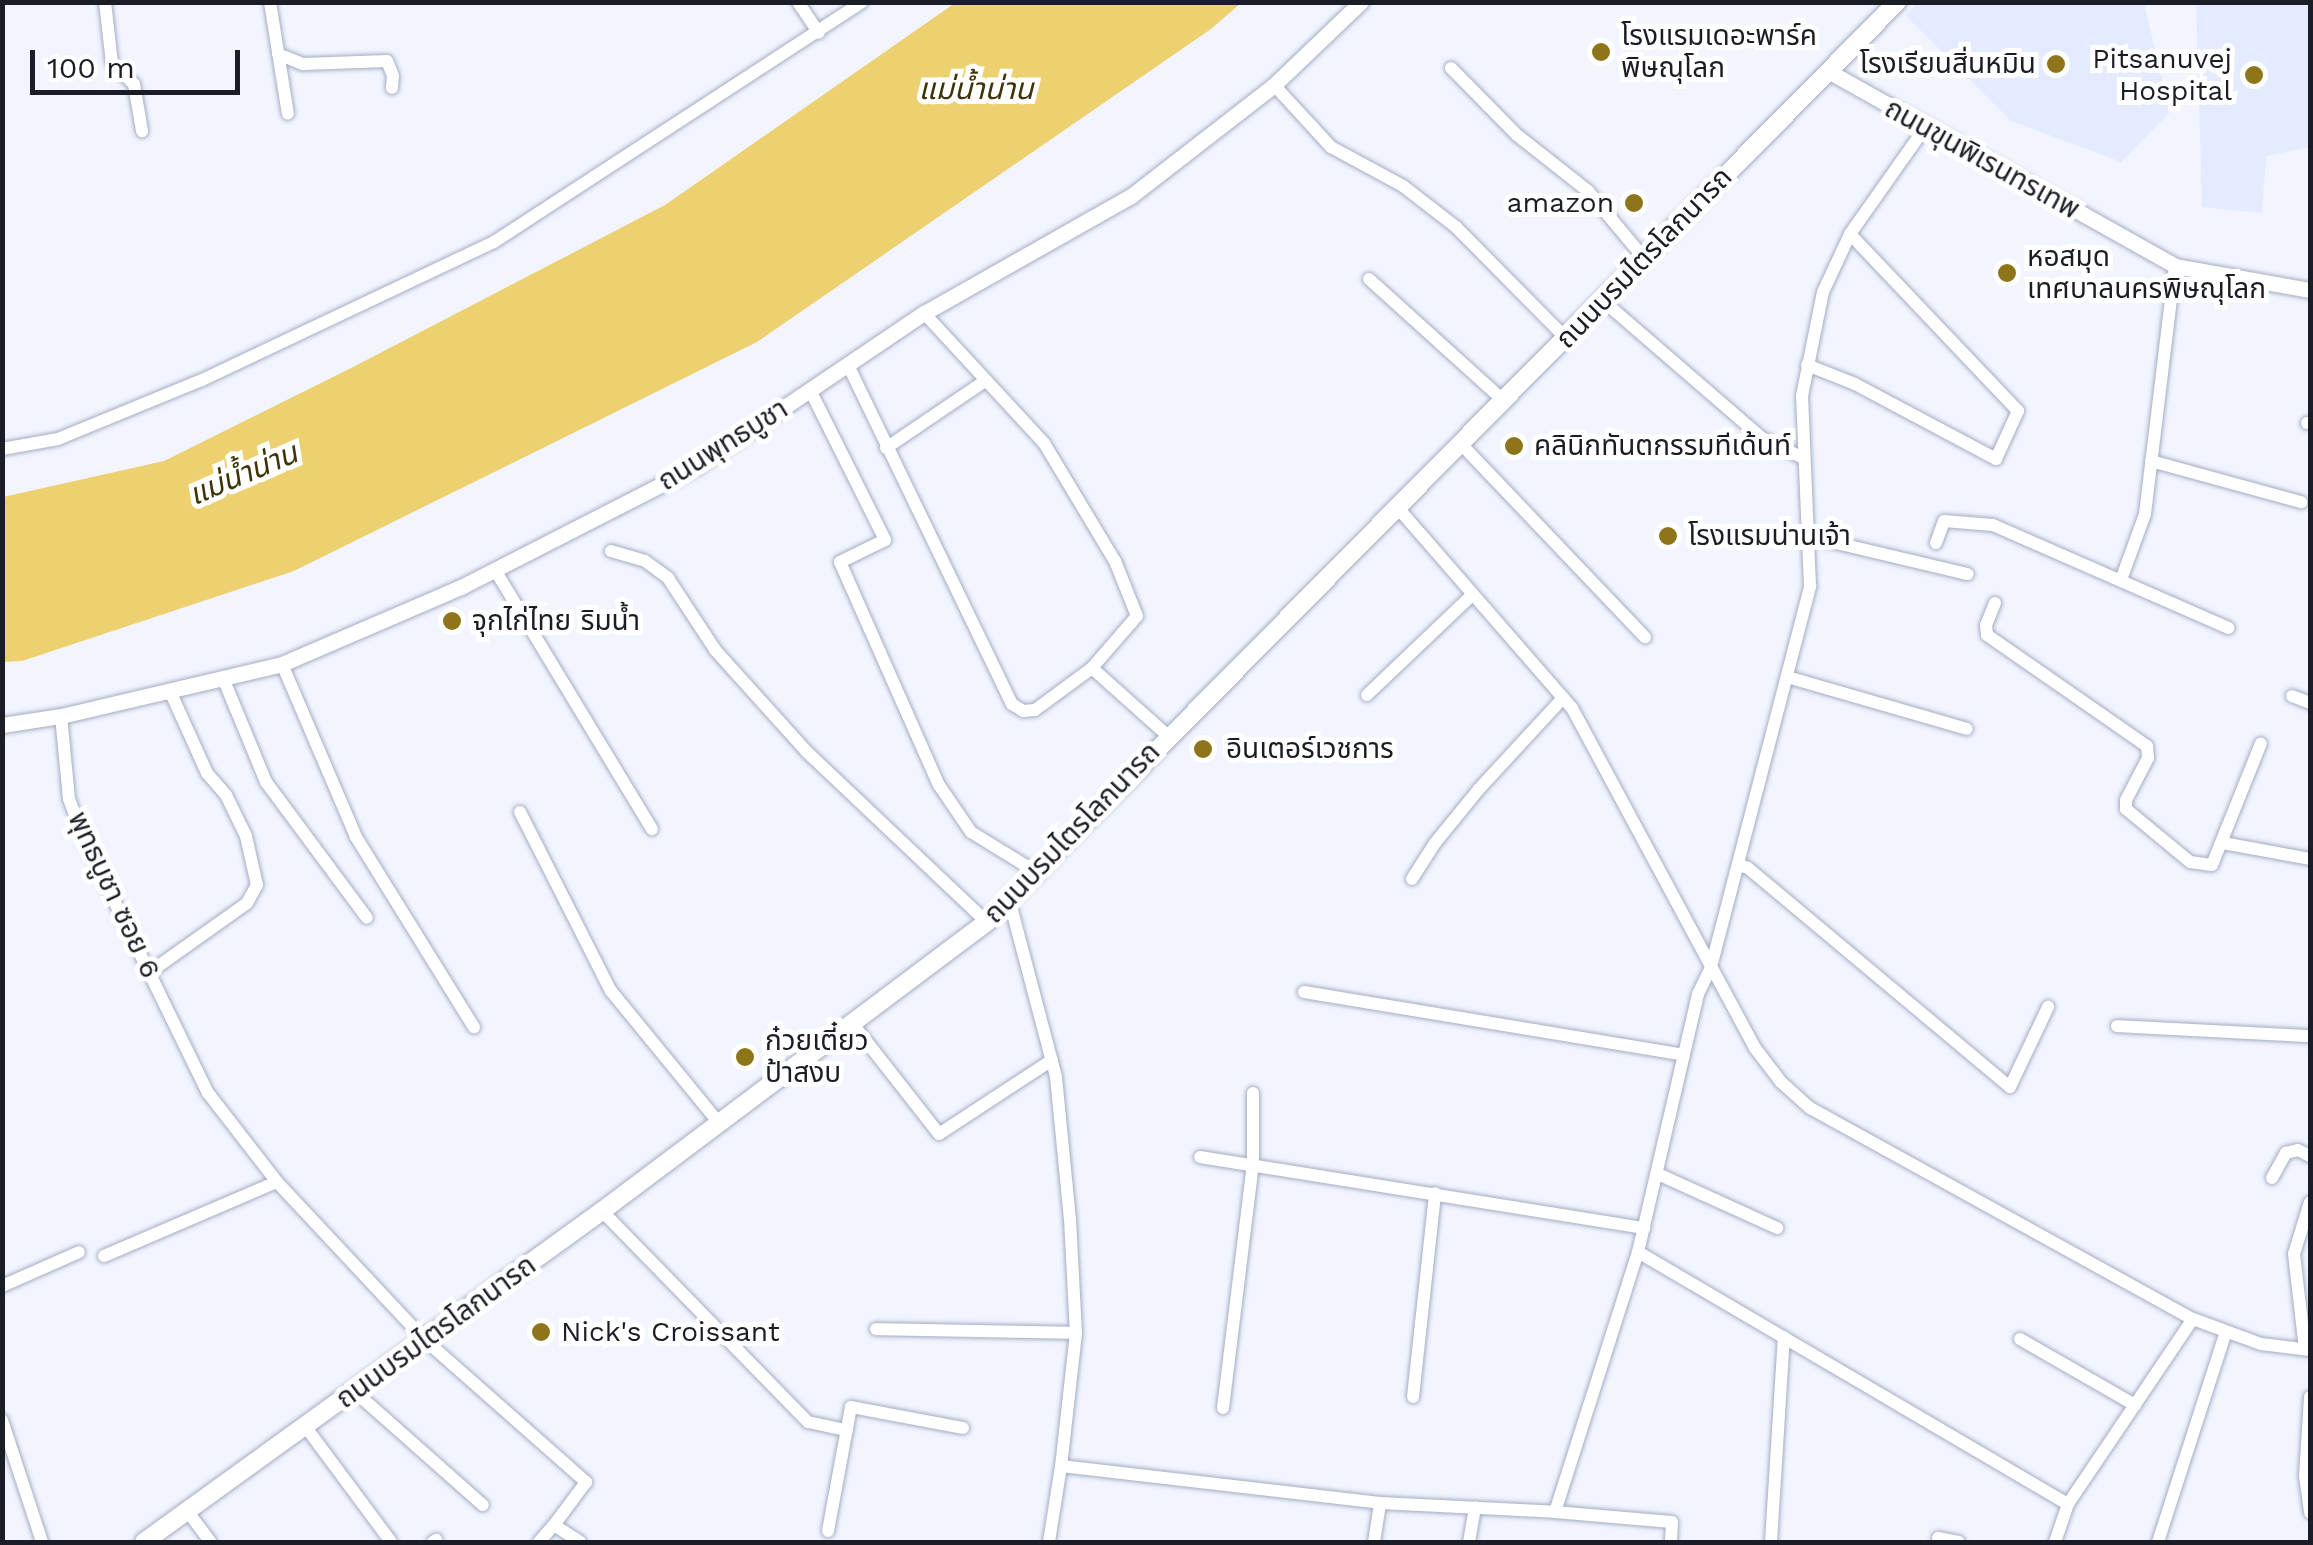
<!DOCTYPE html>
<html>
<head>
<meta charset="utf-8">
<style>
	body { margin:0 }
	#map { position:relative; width:2313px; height:1545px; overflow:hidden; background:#f2f5ff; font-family:"Work Sans","Noto Sans Thai",sans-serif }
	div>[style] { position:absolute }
	.built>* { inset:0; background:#e5ebfe }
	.water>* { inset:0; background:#edd070 }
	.roads { filter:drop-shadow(0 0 2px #a5acc2) drop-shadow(0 0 2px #a5acc2) }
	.minor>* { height:12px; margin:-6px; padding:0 6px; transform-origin:6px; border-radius:6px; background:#fff }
	.tertiary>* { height:15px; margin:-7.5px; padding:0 7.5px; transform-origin:7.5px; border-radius:7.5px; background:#fff }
	.secondary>* { height:18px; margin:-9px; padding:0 9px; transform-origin:9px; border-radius:9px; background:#fff }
	.dots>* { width:28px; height:28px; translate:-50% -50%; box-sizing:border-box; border:5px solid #fff; border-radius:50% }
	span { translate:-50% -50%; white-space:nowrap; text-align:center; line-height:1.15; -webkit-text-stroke:10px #fff; paint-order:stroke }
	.poi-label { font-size:28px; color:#1a1d25 }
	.left { translate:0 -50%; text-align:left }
	.right { translate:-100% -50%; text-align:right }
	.street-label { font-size:28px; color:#1a1d25 }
	.water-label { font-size:30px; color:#3f3409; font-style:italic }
	.frame { position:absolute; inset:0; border:5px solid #1a1d25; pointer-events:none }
	.scale { position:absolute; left:30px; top:50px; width:210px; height:45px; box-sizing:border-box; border:5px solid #1a1d25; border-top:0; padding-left:12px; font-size:30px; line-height:35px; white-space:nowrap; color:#1a1d25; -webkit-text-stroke:8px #fff; paint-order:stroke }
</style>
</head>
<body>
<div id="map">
	<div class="built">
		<i style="clip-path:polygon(1918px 3px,2144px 3px,2170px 112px,2121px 162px,2011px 121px,1905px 15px)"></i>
		<i style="clip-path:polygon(2196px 3px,2310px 3px,2310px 147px,2266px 156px,2262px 213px,2202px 207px)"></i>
	</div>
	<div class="water">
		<i style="clip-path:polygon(955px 3px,1241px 3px,1211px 29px,757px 342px,294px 571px,22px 661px,3px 662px,3px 497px,164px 461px,353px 367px,665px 205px)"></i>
	</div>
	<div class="roads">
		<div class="minor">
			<i style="left:105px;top:2px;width:61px;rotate:83.5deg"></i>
			<i style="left:112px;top:63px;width:30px;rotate:44deg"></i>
			<i style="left:134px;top:84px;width:48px;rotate:80.3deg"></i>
			<i style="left:270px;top:2px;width:113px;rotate:80.9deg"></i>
			<i style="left:798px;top:2px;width:37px;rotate:56deg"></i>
			<i style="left:278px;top:54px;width:27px;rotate:22deg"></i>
			<i style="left:303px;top:64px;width:84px;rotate:-2deg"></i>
			<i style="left:387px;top:61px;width:16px;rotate:68deg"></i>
			<i style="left:393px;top:76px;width:12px;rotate:95deg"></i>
			<i style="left:1451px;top:68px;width:94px;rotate:45.4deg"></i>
			<i style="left:1517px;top:135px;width:90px;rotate:38.3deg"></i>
			<i style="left:1588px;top:191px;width:86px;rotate:50.2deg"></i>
			<i style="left:1274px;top:85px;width:84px;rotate:47.4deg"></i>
			<i style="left:1331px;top:147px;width:82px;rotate:28.4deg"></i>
			<i style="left:1403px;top:186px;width:67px;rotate:37.7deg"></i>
			<i style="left:1456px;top:227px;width:155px;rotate:45.3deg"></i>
			<i style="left:1369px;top:279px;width:182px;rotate:42.1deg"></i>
			<i style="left:1601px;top:299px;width:213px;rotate:40.8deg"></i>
			<i style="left:1762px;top:438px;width:46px;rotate:26deg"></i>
			<i style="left:924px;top:313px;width:177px;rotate:47.3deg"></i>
			<i style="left:1044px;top:443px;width:138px;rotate:59deg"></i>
			<i style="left:1115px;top:561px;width:59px;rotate:68.2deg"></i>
			<i style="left:1137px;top:616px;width:69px;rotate:130.9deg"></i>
			<i style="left:848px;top:365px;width:377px;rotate:64.2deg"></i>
			<i style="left:1012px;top:704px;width:13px;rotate:32deg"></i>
			<i style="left:1023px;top:711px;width:12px;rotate:-5deg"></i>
			<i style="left:1035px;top:710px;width:71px;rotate:-36.4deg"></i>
			<i style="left:1092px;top:668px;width:102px;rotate:41.8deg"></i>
			<i style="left:1807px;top:365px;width:52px;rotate:21.6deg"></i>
			<i style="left:1855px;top:384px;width:160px;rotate:28deg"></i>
			<i style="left:1996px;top:459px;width:53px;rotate:-65.4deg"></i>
			<i style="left:2018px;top:411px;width:244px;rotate:-133.5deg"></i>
			<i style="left:810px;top:390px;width:168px;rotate:63.4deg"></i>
			<i style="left:885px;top:540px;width:50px;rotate:153.9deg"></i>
			<i style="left:840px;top:562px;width:244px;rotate:66.1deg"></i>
			<i style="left:939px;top:785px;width:57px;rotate:55.8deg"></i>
			<i style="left:971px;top:832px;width:76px;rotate:31.6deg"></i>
			<i style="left:2307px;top:423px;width:3px"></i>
			<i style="left:1461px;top:444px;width:267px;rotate:46.4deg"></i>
			<i style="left:886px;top:448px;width:120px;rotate:-34.1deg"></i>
			<i style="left:2px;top:449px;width:57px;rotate:-10.1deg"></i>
			<i style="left:58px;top:439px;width:156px;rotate:-22.3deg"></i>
			<i style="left:202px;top:380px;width:323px;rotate:-25.3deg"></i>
			<i style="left:494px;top:242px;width:439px;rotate:-33.1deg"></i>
			<i style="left:2151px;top:461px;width:156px;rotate:15.3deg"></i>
			<i style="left:1398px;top:508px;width:265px;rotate:49deg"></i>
			<i style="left:1572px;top:708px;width:386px;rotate:61.7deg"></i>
			<i style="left:1755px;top:1048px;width:43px;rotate:52.6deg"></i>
			<i style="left:1781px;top:1082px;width:39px;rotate:42deg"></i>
			<i style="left:1810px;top:1108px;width:437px;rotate:28.9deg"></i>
			<i style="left:2193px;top:1319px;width:72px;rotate:20.2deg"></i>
			<i style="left:2261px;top:1344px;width:49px;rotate:7deg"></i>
			<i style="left:1811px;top:537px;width:161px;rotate:13.3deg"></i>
			<i style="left:1936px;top:543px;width:23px;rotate:-70deg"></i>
			<i style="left:1944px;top:521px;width:49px;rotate:4.7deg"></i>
			<i style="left:1993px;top:525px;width:257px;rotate:23.6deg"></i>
			<i style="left:611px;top:551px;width:35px;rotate:16deg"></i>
			<i style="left:645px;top:561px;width:29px;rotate:36deg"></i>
			<i style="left:668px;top:578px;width:87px;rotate:56.7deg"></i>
			<i style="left:716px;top:651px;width:136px;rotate:48deg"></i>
			<i style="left:807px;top:752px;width:248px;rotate:43.4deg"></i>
			<i style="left:495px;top:570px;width:303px;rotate:58.8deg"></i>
			<i style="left:2121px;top:580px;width:70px;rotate:-70deg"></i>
			<i style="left:2145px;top:514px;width:250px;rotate:-83.1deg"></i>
			<i style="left:1995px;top:603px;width:24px;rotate:112deg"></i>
			<i style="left:1986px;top:625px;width:10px;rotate:84deg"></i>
			<i style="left:1987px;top:635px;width:195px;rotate:34.8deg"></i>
			<i style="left:2147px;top:746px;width:12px;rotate:85deg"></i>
			<i style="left:2148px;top:758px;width:47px;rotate:117.6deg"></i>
			<i style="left:2126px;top:800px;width:9px;rotate:90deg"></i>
			<i style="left:2126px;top:809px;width:83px;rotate:39.6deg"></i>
			<i style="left:2190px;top:862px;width:22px;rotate:8deg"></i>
			<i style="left:2212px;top:865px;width:131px;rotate:-68.1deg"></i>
			<i style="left:282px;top:664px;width:188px;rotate:66.8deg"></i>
			<i style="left:356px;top:837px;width:224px;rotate:58.2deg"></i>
			<i style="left:1787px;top:677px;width:187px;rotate:16.1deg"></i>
			<i style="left:223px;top:678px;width:113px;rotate:67.5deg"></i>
			<i style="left:266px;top:782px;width:169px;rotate:53.4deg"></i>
			<i style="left:1367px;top:695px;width:146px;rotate:-43.6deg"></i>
			<i style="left:2292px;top:696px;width:19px;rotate:21deg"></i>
			<i style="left:61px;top:716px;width:83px;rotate:84.5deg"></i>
			<i style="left:69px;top:799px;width:45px;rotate:69.1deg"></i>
			<i style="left:85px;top:841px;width:280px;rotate:64deg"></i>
			<i style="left:208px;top:1093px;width:113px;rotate:52.2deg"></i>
			<i style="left:277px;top:1182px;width:216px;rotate:46.9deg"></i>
			<i style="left:425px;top:1340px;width:215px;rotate:41.4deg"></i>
			<i style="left:586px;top:1482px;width:54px;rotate:126.7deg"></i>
			<i style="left:520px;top:812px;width:201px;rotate:63.1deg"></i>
			<i style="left:611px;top:991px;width:171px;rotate:50.7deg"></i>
			<i style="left:2223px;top:843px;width:88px;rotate:10.4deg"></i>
			<i style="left:1739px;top:865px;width:9px;rotate:18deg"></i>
			<i style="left:1748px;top:868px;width:341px;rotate:39.9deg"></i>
			<i style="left:2010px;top:1087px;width:89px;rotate:-64.6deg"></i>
			<i style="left:1412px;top:879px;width:43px;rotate:-57.4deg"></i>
			<i style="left:1435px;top:843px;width:70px;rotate:-50.8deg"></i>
			<i style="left:1479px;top:789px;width:124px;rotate:-47.3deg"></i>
			<i style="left:1009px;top:899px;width:184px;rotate:75.2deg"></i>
			<i style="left:1056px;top:1077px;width:143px;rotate:84.4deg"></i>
			<i style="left:1070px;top:1219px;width:114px;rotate:87deg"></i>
			<i style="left:1076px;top:1333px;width:134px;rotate:96.4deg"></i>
			<i style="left:1061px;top:1466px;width:321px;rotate:6.6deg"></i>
			<i style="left:1380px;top:1503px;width:175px;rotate:2.9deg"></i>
			<i style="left:1555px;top:1512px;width:273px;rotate:-72.3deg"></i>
			<i style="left:1638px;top:1252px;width:265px;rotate:-76.9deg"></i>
			<i style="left:1698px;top:994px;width:30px;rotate:-64deg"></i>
			<i style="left:1711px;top:967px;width:394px;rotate:-75.4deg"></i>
			<i style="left:1810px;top:586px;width:190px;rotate:-92.4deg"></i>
			<i style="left:1802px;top:396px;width:106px;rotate:-78.6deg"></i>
			<i style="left:1823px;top:292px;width:64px;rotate:-65deg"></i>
			<i style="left:1850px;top:234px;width:128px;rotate:-54.8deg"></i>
			<i style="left:150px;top:972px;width:119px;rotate:-35.4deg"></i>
			<i style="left:247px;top:903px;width:21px;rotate:-61deg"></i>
			<i style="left:257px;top:885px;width:50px;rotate:-102.7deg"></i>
			<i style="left:246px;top:836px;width:46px;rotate:-116deg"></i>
			<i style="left:226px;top:795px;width:29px;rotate:-131deg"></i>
			<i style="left:207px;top:773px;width:90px;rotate:-114.3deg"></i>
			<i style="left:1304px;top:992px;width:384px;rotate:9.4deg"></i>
			<i style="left:852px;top:1023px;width:141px;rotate:51.9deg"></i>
			<i style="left:939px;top:1134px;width:135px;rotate:-33.2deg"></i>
			<i style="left:2117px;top:1026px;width:193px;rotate:3deg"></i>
			<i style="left:1200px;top:1157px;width:450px;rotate:9.1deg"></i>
			<i style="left:1658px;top:1174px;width:131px;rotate:24.4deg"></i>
			<i style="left:2272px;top:1178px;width:29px;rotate:-61deg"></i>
			<i style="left:2286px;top:1153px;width:12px;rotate:-14deg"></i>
			<i style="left:2298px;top:1150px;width:13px;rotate:27deg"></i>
			<i style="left:602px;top:1211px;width:295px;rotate:45.7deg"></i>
			<i style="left:808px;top:1422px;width:40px;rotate:12deg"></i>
			<i style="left:1638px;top:1252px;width:498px;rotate:30.4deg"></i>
			<i style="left:104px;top:1256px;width:188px;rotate:-23.2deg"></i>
			<i style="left:2px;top:1286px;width:84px;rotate:-23.8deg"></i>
			<i style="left:876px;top:1329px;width:200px;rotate:1.1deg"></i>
			<i style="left:2020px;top:1339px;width:133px;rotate:29.9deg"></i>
			<i style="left:2305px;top:1349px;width:96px;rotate:-96.6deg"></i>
			<i style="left:2294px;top:1254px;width:54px;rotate:-72.9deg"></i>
			<i style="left:354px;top:1391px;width:172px;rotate:41.5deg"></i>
			<i style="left:1413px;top:1397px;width:205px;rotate:-83.8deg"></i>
			<i style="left:2310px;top:1397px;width:79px;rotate:93.6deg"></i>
			<i style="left:2305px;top:1476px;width:37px;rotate:82deg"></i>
			<i style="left:1223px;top:1408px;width:245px;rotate:-83deg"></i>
			<i style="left:1253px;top:1165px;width:72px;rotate:-90deg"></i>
			<i style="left:2px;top:1420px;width:128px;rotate:71.8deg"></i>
			<i style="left:305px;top:1426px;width:144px;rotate:53.4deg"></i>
			<i style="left:188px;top:1512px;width:38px;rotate:53deg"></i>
			<i style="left:1555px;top:1512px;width:117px;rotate:4.9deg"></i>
			<i style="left:1672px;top:1522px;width:20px;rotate:93deg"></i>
			<i style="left:828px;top:1531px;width:126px;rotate:-79.5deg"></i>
			<i style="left:851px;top:1407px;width:114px;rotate:10.6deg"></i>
			<i style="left:1938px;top:1538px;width:21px;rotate:11deg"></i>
			<i style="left:433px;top:1542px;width:4px;rotate:-34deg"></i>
			<i style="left:539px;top:1542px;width:23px;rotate:-49deg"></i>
			<i style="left:554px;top:1525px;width:31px;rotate:33deg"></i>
			<i style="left:1049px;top:1542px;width:77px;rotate:-81deg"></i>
			<i style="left:1374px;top:1542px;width:39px;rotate:-81deg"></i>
			<i style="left:1469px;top:1542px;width:35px;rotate:-80deg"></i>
			<i style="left:1771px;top:1542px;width:205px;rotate:-86.4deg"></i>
			<i style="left:2055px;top:1542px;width:40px;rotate:-71.1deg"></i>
			<i style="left:2068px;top:1504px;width:223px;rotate:-56deg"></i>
			<i style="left:2158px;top:1542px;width:221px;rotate:-72.1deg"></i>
		</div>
		<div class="tertiary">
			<i style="left:1828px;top:71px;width:398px;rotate:29.3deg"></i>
			<i style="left:2175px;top:266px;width:137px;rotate:10.1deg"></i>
			<i style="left:2px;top:725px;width:60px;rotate:-8.7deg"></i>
			<i style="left:61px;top:716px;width:227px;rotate:-13.2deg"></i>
			<i style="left:282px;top:664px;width:195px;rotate:-23.3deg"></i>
			<i style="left:461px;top:587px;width:265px;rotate:-27.1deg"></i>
			<i style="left:697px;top:466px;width:274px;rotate:-34deg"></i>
			<i style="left:924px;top:313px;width:238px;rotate:-29.5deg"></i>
			<i style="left:1131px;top:196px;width:181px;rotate:-37.8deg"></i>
			<i style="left:1274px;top:85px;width:120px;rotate:-43.7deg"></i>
		</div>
		<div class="secondary">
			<i style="left:144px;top:1542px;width:565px;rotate:-35.86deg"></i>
			<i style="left:602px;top:1211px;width:481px;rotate:-36.9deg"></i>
			<i style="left:987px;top:922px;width:1294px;rotate:-45.31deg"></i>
		</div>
	</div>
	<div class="dots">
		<i style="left:1601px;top:52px;background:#8e751a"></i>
		<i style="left:2056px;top:64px;background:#8e751a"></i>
		<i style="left:2254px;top:75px;background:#8e751a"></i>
		<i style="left:1634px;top:203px;background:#8e751a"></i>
		<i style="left:2007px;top:273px;background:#8e751a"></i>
		<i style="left:1514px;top:446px;background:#8e751a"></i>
		<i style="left:1668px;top:536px;background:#8e751a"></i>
		<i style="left:452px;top:621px;background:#8e751a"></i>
		<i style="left:1203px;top:749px;background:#8e751a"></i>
		<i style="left:745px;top:1057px;background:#8e751a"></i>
		<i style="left:541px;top:1332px;background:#8e751a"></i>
	</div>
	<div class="poi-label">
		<span class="left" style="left:1621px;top:52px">โรงแรมเดอะพาร์ค<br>พิษณุโลก</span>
		<span class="right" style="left:2232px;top:75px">Pitsanuvej<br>Hospital</span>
		<span class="right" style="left:2036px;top:64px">โรงเรียนสิ่นหมิน</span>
		<span class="right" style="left:1614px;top:203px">amazon</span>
		<span class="left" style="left:2027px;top:273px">หอสมุด<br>เทศบาลนครพิษณุโลก</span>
		<span class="left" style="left:1534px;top:446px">คลินิกทันตกรรมทีเด้นท์</span>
		<span class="left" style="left:1688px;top:536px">โรงแรมน่านเจ้า</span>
		<span class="left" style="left:472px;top:621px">จุกไก่ไทย ริมน้ำ</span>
		<span class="left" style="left:1226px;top:749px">อินเตอร์เวชการ</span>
		<span class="left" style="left:765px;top:1057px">ก๋วยเตี๋ยว<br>ป้าสงบ</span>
		<span class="left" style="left:561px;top:1332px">Nick's Croissant</span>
	</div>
	<div class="street-label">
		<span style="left:1982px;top:159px;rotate:29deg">ถนนขุนพิเรนทรเทพ</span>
		<span style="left:1644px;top:258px;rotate:-46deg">ถนนบรมไตรโลกนารถ</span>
		<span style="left:723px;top:445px;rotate:-32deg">ถนนพุทธบูชา</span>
		<span style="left:1072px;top:833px;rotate:-46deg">ถนนบรมไตรโลกนารถ</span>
		<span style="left:114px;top:895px;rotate:65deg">พุทธบูชา ซอย 6</span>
		<span style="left:436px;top:1332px;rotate:-36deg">ถนนบรมไตรโลกนารถ</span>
	</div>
	<div class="water-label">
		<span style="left:976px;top:89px">แม่น้ำน่าน</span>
		<span style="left:243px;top:474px;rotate:-23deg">แม่น้ำน่าน</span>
	</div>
	<div class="frame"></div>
	<div class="scale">100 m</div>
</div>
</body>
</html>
